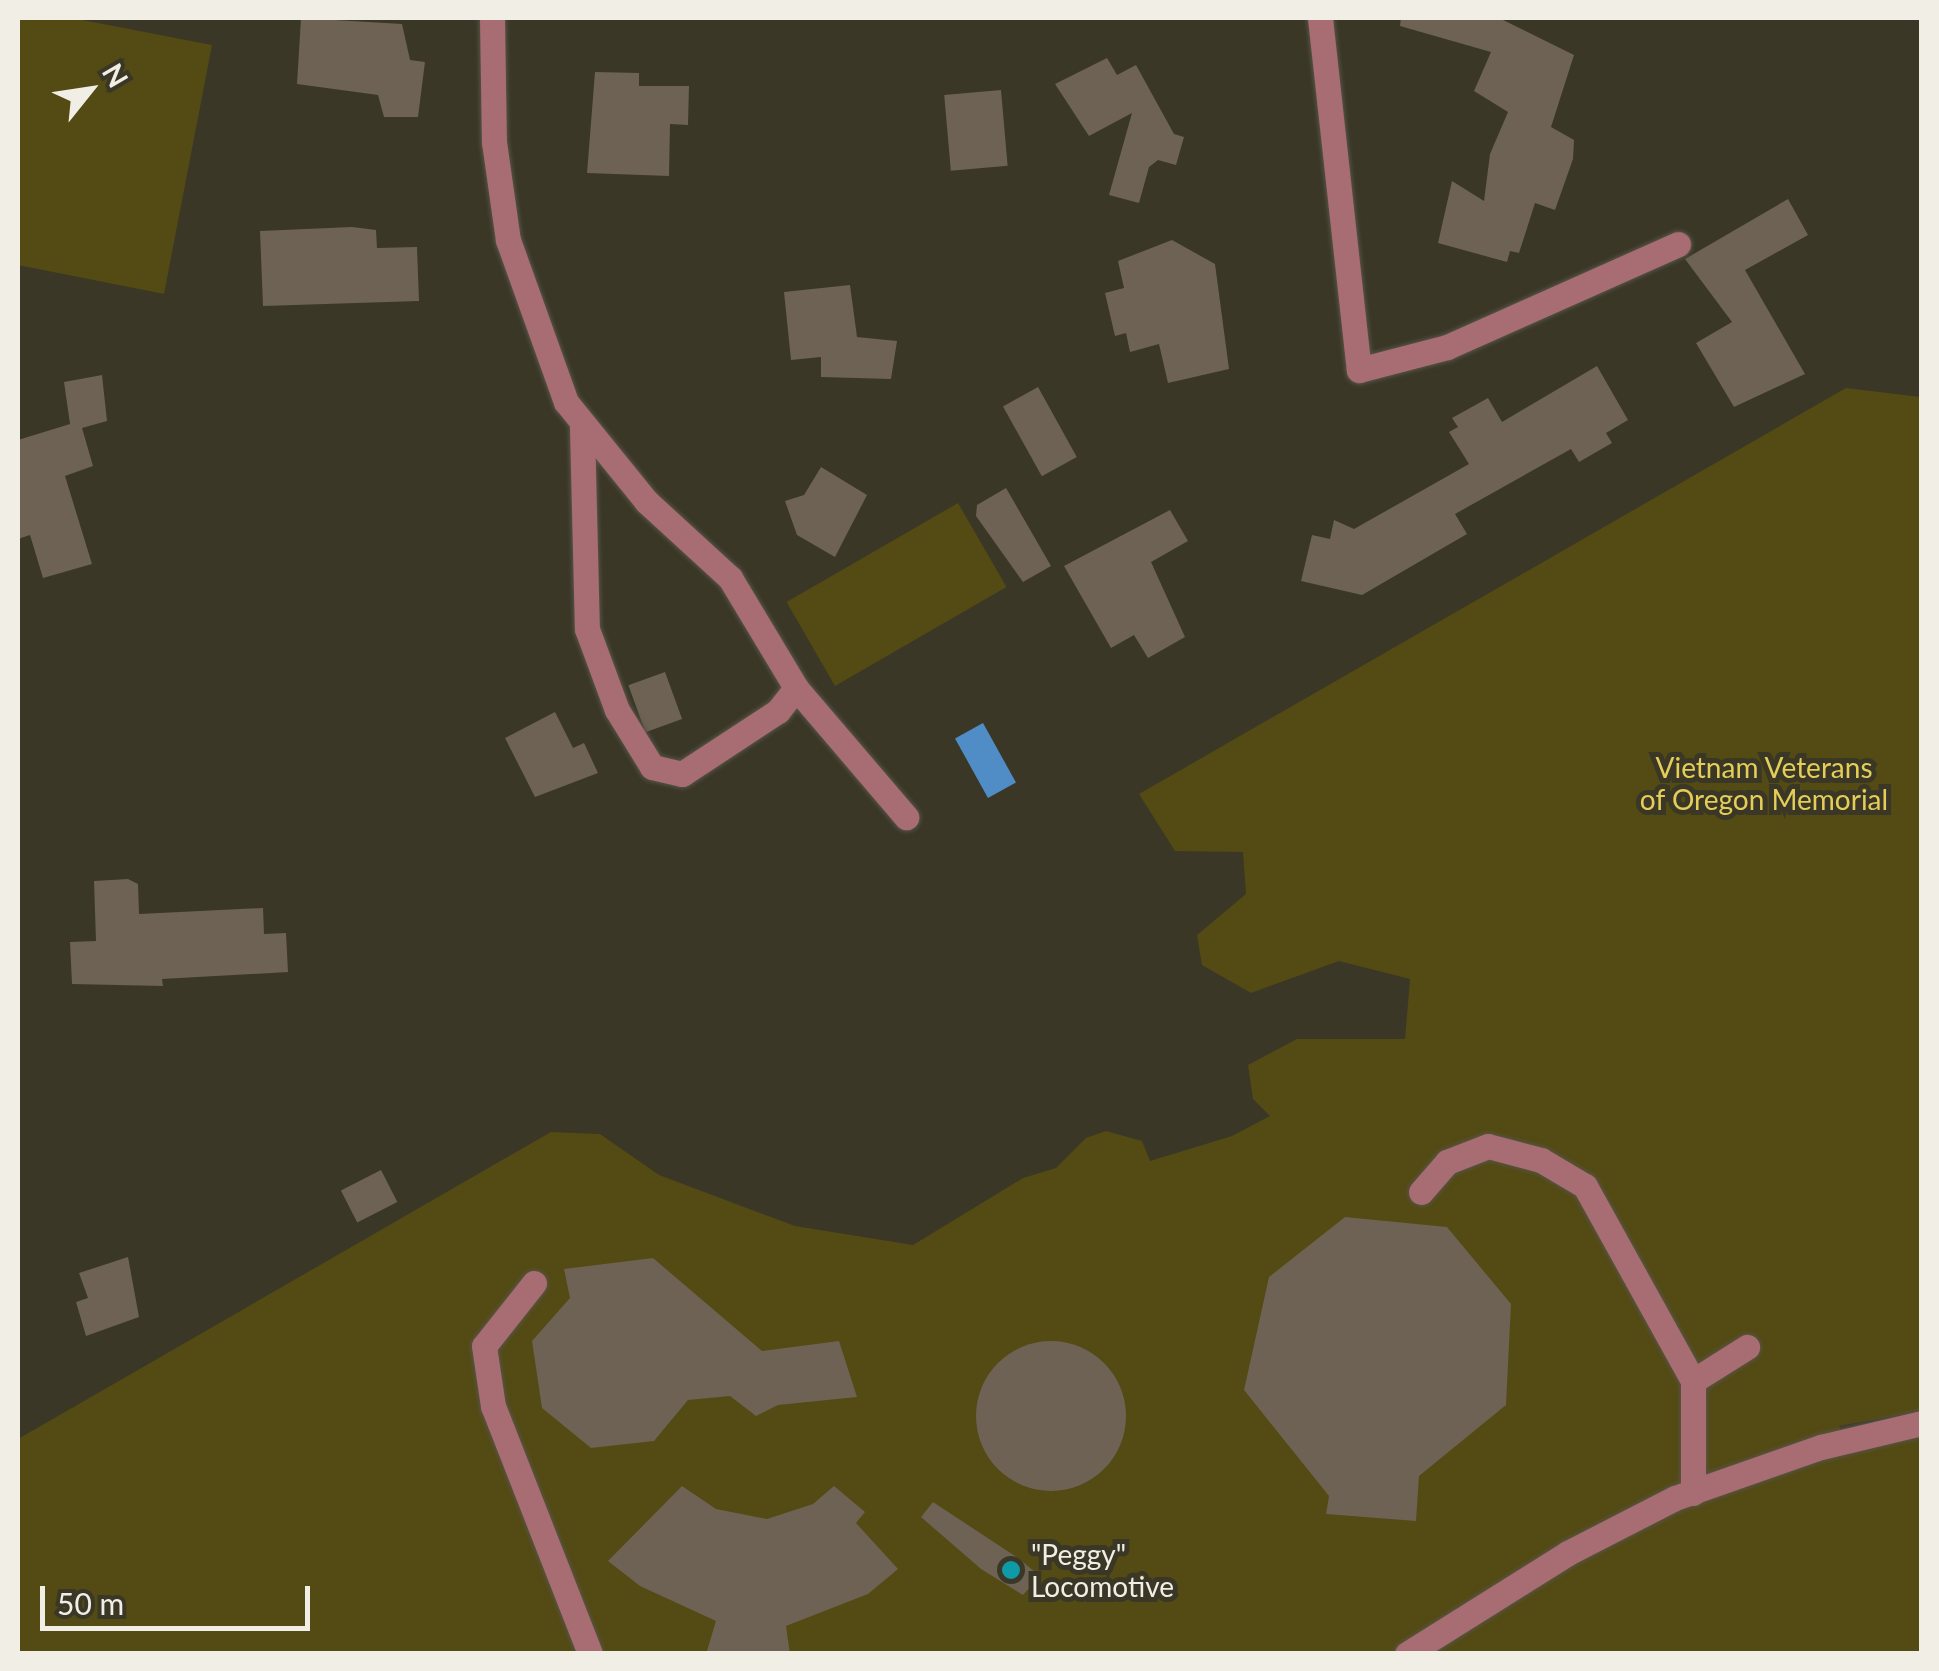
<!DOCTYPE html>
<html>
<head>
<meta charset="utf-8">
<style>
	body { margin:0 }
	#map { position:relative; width:1939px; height:1671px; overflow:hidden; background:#3a3727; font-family:Lato,sans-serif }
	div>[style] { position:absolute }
	.green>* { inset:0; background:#544a13; transform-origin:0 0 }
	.water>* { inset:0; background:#508dc7; transform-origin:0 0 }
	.building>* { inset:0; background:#6d6253; transform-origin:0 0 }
	.round { border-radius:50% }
	.roads { filter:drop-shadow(0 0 2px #575445) drop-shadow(0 0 2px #575445) }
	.minor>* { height:25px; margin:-12.5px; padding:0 12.5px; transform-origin:12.5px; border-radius:12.5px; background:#a86d73 }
	.dots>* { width:28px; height:28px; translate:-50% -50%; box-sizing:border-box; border:5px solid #3a3727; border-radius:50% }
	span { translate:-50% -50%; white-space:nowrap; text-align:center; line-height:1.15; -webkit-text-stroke:10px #3a3727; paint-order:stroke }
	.park-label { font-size:28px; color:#e5ce58 }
	.poi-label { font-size:28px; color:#f1efe5 }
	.left { translate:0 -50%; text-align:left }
	.frame { position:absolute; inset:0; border:20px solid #f1efe5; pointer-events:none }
	.north { position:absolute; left:40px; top:40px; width:100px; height:100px; -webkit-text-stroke:8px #3a3727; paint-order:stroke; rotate:60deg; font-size:28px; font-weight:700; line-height:40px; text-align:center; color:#f1efe5 }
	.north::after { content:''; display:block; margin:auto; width:35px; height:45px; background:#f1efe5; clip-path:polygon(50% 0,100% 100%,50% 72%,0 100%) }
	.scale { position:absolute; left:40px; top:1586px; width:270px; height:45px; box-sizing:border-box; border:5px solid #f1efe5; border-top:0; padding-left:12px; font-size:30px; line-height:35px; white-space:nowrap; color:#f1efe5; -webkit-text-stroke:8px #3a3727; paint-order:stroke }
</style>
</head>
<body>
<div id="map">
	<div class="green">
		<i style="clip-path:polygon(18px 18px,72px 18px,212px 45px,164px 294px,18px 265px)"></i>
		<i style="clip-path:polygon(1846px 388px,1921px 397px,1921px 1411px,1839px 1426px,1846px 1440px,1921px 1423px,1921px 1653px,18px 1653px,18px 1439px,551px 1132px,600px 1134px,659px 1175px,795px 1226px,913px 1245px,1023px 1178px,1056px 1168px,1086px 1138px,1106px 1131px,1142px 1141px,1150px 1161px,1232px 1136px,1270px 1116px,1253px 1099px,1248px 1065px,1297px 1039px,1405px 1039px,1410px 979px,1339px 961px,1251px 993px,1202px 965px,1197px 935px,1246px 894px,1243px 852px,1175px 851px,1139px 794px)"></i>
		<i style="left:958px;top:503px;width:97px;height:198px;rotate:60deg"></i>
	</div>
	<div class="water">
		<i style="left:983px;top:723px;width:68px;height:32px;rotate:61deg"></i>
	</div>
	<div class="building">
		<i style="clip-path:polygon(301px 18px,402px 24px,410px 60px,425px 62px,418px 117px,384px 117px,378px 95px,297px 84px)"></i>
		<i style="clip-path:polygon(1401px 18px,1499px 18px,1574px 55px,1551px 127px,1574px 140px,1573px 159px,1555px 210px,1535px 203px,1519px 253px,1510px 251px,1507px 262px,1438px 243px,1452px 181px,1484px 201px,1490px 154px,1508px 112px,1474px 91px,1491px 52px,1400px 26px)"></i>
		<i style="clip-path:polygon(1107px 58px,1117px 75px,1136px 65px,1174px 134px,1184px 137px,1176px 165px,1158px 160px,1149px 167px,1139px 203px,1109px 195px,1132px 113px,1089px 136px,1055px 84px)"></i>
		<i style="clip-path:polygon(595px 72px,639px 73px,639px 86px,689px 86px,688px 125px,670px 124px,669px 176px,587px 173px)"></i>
		<i style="left:1001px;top:90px;width:76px;height:57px;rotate:85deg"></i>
		<i style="clip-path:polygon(1788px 199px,1808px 235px,1745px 270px,1805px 374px,1734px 407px,1696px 343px,1732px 322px,1685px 259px)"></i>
		<i style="clip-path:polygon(352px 227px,376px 230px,377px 248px,417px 247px,419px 301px,263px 306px,260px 231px)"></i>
		<i style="clip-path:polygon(1172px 240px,1215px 264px,1229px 369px,1168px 383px,1159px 344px,1130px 352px,1126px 333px,1115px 336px,1105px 293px,1124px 288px,1118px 261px)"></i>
		<i style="clip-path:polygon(850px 285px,857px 337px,897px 341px,891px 379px,821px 377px,821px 357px,791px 360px,784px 292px)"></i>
		<i style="clip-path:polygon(1597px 366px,1628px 420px,1606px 433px,1612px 443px,1579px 462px,1571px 449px,1455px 514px,1467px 534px,1362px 595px,1301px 581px,1312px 535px,1330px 539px,1334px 520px,1354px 529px,1469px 464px,1449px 432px,1458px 427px,1452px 418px,1488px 398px,1502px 422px)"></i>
		<i style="clip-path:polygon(102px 375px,107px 421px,82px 428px,93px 466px,65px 476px,92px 564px,43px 578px,30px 535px,18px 539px,18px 440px,70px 424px,64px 382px)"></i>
		<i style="left:1038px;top:387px;width:80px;height:40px;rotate:61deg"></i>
		<i style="clip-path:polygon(821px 467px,867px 495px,835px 557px,797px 535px,785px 501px,804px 495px)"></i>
		<i style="clip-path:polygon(1006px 488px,1051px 566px,1023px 582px,976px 516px,977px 505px)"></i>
		<i style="clip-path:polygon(1170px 510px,1188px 541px,1151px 562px,1185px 637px,1148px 658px,1134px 635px,1111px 648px,1064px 566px)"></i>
		<i style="left:665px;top:672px;width:50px;height:39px;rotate:70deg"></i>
		<i style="clip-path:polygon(555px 712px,573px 748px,584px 743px,598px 773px,535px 797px,505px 738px)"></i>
		<i style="clip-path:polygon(128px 879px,138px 884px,139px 914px,263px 908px,264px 934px,286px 933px,288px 972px,162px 979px,163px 986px,72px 984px,70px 942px,96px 941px,94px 881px)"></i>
		<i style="left:381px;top:1170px;width:36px;height:45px;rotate:63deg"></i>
		<i style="clip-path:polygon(1345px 1217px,1447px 1227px,1511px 1304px,1506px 1405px,1419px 1476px,1416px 1521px,1326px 1514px,1329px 1496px,1244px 1390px,1269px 1277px)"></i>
		<i style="clip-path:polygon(128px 1257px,139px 1317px,86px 1336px,76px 1302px,88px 1298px,79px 1273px)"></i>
		<i style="clip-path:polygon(653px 1258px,762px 1351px,839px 1341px,857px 1397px,778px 1405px,756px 1416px,730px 1396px,688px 1400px,654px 1441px,591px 1448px,542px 1408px,532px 1341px,570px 1298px,564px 1269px)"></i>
		<i class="round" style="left:976px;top:1341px;width:150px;height:150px"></i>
		<i style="clip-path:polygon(682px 1486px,716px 1509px,767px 1519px,813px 1504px,834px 1486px,865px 1512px,856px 1523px,898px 1569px,868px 1594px,786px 1626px,790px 1654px,706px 1654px,716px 1621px,640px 1586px,608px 1561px)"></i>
		<i style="clip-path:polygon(933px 1502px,1018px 1558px,1040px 1576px,1023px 1595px,981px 1569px,921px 1517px)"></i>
	</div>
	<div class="roads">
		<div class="minor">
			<i style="left:492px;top:18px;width:124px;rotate:89.1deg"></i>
			<i style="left:494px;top:142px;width:99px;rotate:81.9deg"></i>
			<i style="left:508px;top:240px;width:172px;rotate:70.3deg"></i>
			<i style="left:566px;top:402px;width:129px;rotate:51deg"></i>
			<i style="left:647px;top:502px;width:113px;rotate:42.5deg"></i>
			<i style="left:730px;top:578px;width:128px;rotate:59deg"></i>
			<i style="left:796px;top:688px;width:170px;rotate:49.5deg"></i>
			<i style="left:1320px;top:18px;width:354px;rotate:83.7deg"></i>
			<i style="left:1359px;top:370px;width:91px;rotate:-14.6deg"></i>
			<i style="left:1447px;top:347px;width:253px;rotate:-24deg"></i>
			<i style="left:582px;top:428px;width:201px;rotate:88.6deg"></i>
			<i style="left:587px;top:629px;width:86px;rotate:69.7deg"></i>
			<i style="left:617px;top:710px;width:67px;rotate:58.4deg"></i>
			<i style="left:652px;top:767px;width:31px;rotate:13deg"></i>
			<i style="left:682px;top:774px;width:115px;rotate:-33.3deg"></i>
			<i style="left:778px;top:711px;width:29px;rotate:-52deg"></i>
			<i style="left:1421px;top:1192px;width:40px;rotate:-49deg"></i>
			<i style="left:1447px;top:1162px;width:44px;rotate:-21.3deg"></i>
			<i style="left:1488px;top:1146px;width:55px;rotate:14.8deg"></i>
			<i style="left:1541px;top:1160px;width:51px;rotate:30.6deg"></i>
			<i style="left:1585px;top:1186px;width:223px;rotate:61deg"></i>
			<i style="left:1693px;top:1381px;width:112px;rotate:90deg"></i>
			<i style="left:534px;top:1283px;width:80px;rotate:128.4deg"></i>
			<i style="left:484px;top:1346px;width:61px;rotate:81.5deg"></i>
			<i style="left:493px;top:1406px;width:266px;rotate:68.6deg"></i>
			<i style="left:1693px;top:1381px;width:64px;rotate:-32.2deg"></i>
			<i style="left:1407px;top:1654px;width:190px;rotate:-32.1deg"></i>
			<i style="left:1568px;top:1553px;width:120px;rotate:-27.2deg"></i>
			<i style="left:1675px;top:1498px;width:155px;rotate:-19.3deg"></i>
			<i style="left:1821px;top:1447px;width:104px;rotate:-13.4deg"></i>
		</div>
	</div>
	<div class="dots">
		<i style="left:1011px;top:1570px;background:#0f9aa8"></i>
	</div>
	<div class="park-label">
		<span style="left:1764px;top:783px">Vietnam Veterans<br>of Oregon Memorial</span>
	</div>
	<div class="poi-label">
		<span class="left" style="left:1031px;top:1570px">"Peggy"<br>Locomotive</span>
	</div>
	<div class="frame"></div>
	<div class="north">N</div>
	<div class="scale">50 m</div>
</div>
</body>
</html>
